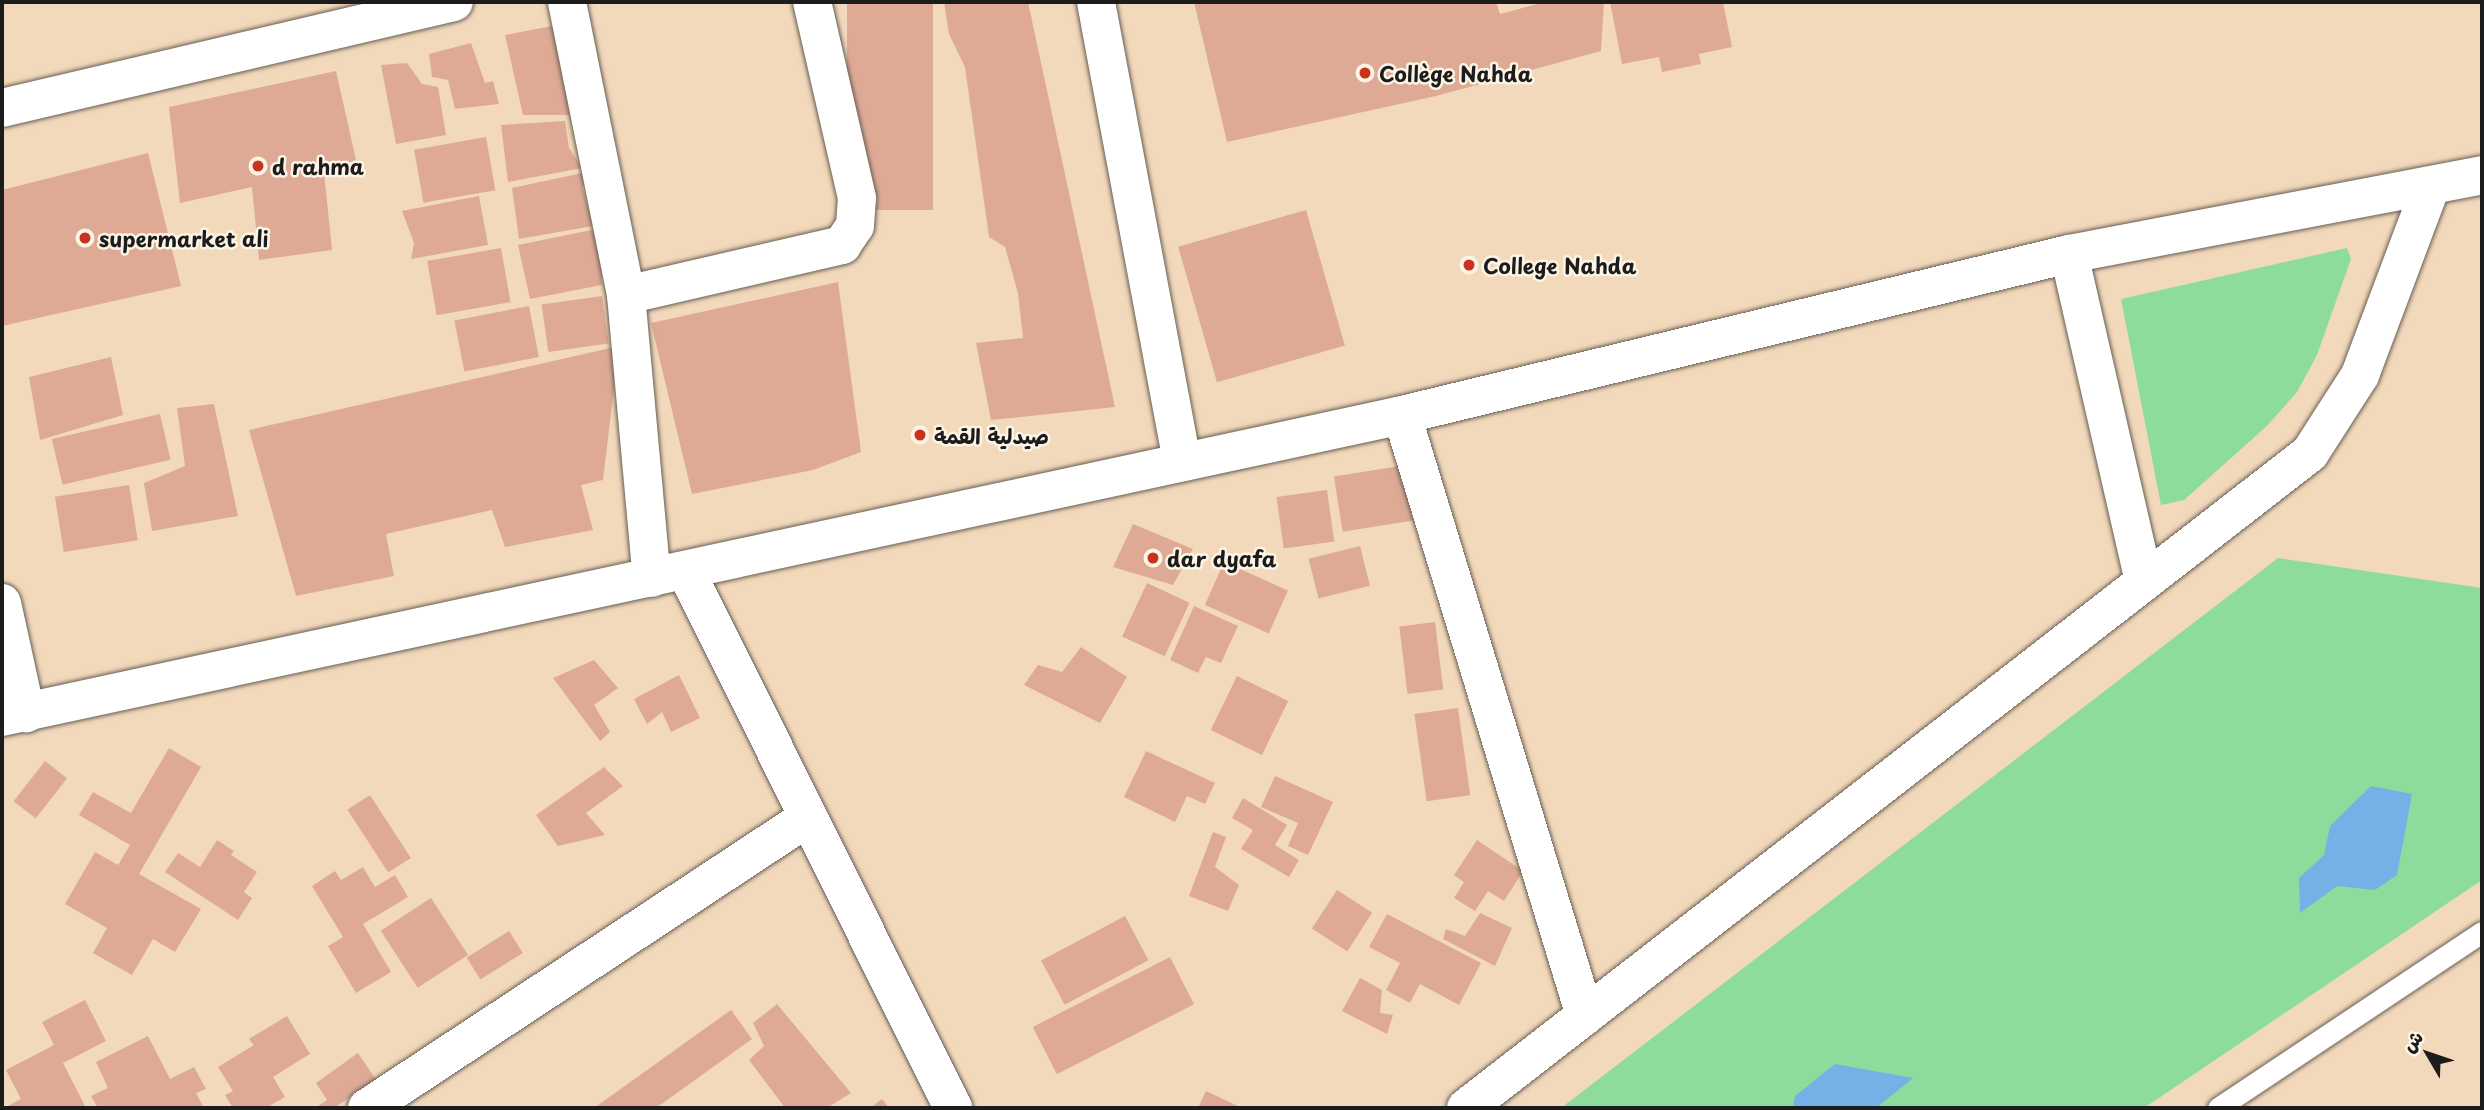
<!DOCTYPE html>
<html>
<head>
<meta charset="utf-8">
<style>
	body { margin:0 }
	#map { position:relative; width:2484px; height:1110px; overflow:hidden; background:#f3d9bb; font-family:"Playpen Sans","Playpen Sans Arabic",sans-serif }
	div>[style] { position:absolute }
	.green>* { inset:0; background:#8edc9b }
	.water>* { inset:0; background:#73b1e6 }
	.building>* { inset:0; background:#deaa96; transform-origin:0 0 }
	.roads { filter:drop-shadow(0 0 2px #675e54) drop-shadow(0 0 2px #675e54) }
	.service>* { height:21px; margin:-10.5px; padding:0 10.5px; transform-origin:10.5px; border-radius:10.5px; background:#fff }
	.minor>* { height:38px; margin:-19px; padding:0 19px; transform-origin:19px; border-radius:19px; background:#fff }
	.dots>* { width:19px; height:19px; translate:-50% -50%; box-sizing:border-box; border:4px solid #fcf5e5; border-radius:50% }
	span { translate:-50% -50%; white-space:nowrap; text-align:center; line-height:1.15; -webkit-text-stroke:5px #fcf5e5; paint-order:stroke }
	.poi-label { font-size:21px; color:#1c1c1c; font-weight:700 }
	.left { translate:0 -50%; text-align:left }
	.frame { position:absolute; inset:0; border:4px solid #1c1c1c; pointer-events:none }
	.north { position:absolute; left:2393px; top:1019px; width:70px; height:70px; -webkit-text-stroke:5px #fcf5e5; paint-order:stroke; rotate:309deg; font-size:19px; font-weight:700; line-height:28px; text-align:center; color:#1c1c1c }
	.north::after { content:''; display:block; margin:auto; width:24px; height:32px; background:#1c1c1c; clip-path:polygon(50% 0,100% 100%,50% 72%,0 100%) }
</style>
</head>
<body>
<div id="map">
	<div class="green">
		<i style="clip-path:polygon(2347px 248px,2351px 259px,2317px 355px,2297px 392px,2267px 426px,2184px 500px,2161px 505px,2121px 299px)"></i>
		<i style="clip-path:polygon(2278px 558px,2482px 588px,2482px 880px,2144px 1108px,1561px 1108px)"></i>
	</div>
	<div class="water">
		<i style="clip-path:polygon(2371px 786px,2412px 794px,2397px 875px,2375px 890px,2337px 886px,2300px 913px,2299px 878px,2324px 855px,2330px 826px)"></i>
		<i style="clip-path:polygon(1835px 1064px,1913px 1078px,1876px 1108px,1793px 1108px,1795px 1096px)"></i>
	</div>
	<div class="building">
		<i style="left:847px;top:2px;width:86px;height:208px"></i>
		<i style="clip-path:polygon(944px 2px,1028px 2px,1115px 407px,991px 420px,976px 343px,1023px 338px,1018px 293px,1005px 247px,989px 237px,965px 67px,949px 34px)"></i>
		<i style="clip-path:polygon(1194px 2px,1496px 2px,1500px 14px,1545px 2px,1604px 2px,1601px 51px,1436px 96px,1227px 142px)"></i>
		<i style="clip-path:polygon(1610px 2px,1723px 2px,1732px 47px,1699px 54px,1701px 64px,1662px 72px,1659px 57px,1622px 64px)"></i>
		<i style="clip-path:polygon(562px 24px,582px 115px,523px 115px,505px 35px)"></i>
		<i style="clip-path:polygon(471px 43px,485px 83px,493px 81px,499px 104px,455px 109px,448px 80px,432px 77px,429px 54px)"></i>
		<i style="clip-path:polygon(407px 63px,422px 84px,438px 87px,446px 135px,396px 144px,381px 65px)"></i>
		<i style="clip-path:polygon(336px 71px,356px 160px,324px 172px,332px 250px,259px 260px,252px 187px,180px 203px,169px 107px)"></i>
		<i style="clip-path:polygon(565px 121px,569px 148px,582px 168px,508px 182px,501px 125px)"></i>
		<i style="left:486px;top:137px;width:54px;height:73px;rotate:80deg"></i>
		<i style="clip-path:polygon(148px 153px,181px 286px,2px 326px,2px 190px)"></i>
		<i style="clip-path:polygon(596px 170px,596px 182px,582px 186px,593px 226px,519px 239px,512px 188px)"></i>
		<i style="clip-path:polygon(479px 196px,488px 245px,411px 259px,414px 243px,402px 211px)"></i>
		<i style="left:1306px;top:210px;width:141px;height:133px;rotate:74deg"></i>
		<i style="clip-path:polygon(606px 227px,600px 252px,602px 285px,530px 299px,518px 245px)"></i>
		<i style="left:501px;top:248px;width:55px;height:75px;rotate:80deg"></i>
		<i style="clip-path:polygon(838px 282px,861px 452px,813px 470px,692px 494px,651px 323px)"></i>
		<i style="left:602px;top:296px;width:48px;height:61px;rotate:82deg"></i>
		<i style="left:529px;top:306px;width:52px;height:76px;rotate:79deg"></i>
		<i style="clip-path:polygon(619px 346px,603px 480px,581px 485px,593px 530px,505px 547px,492px 510px,386px 534px,394px 576px,296px 596px,249px 430px)"></i>
		<i style="clip-path:polygon(111px 357px,123px 415px,40px 440px,29px 377px)"></i>
		<i style="clip-path:polygon(214px 404px,238px 516px,152px 531px,144px 483px,185px 466px,177px 408px)"></i>
		<i style="left:160px;top:414px;width:47px;height:111px;rotate:77deg"></i>
		<i style="left:1406px;top:465px;width:56px;height:73px;rotate:81deg"></i>
		<i style="left:129px;top:485px;width:56px;height:75px;rotate:81deg"></i>
		<i style="left:1327px;top:490px;width:52px;height:51px;rotate:82deg"></i>
		<i style="clip-path:polygon(1133px 524px,1193px 549px,1173px 585px,1113px 567px)"></i>
		<i style="left:1360px;top:546px;width:41px;height:53px;rotate:76deg"></i>
		<i style="left:1224px;top:562px;width:70px;height:47px;rotate:24deg"></i>
		<i style="left:1147px;top:583px;width:47px;height:59px;rotate:25deg"></i>
		<i style="clip-path:polygon(1194px 606px,1238px 626px,1221px 663px,1206px 657px,1198px 673px,1170px 660px)"></i>
		<i style="left:1435px;top:622px;width:68px;height:36px;rotate:83deg"></i>
		<i style="clip-path:polygon(1081px 647px,1127px 677px,1100px 723px,1024px 685px,1038px 665px,1062px 672px)"></i>
		<i style="clip-path:polygon(594px 660px,618px 688px,594px 705px,610px 732px,600px 741px,553px 678px)"></i>
		<i style="clip-path:polygon(679px 675px,700px 718px,671px 732px,662px 712px,647px 724px,634px 699px)"></i>
		<i style="left:1237px;top:676px;width:57px;height:60px;rotate:26deg"></i>
		<i style="left:1458px;top:708px;width:88px;height:44px;rotate:82deg"></i>
		<i style="clip-path:polygon(169px 748px,201px 767px,139px 874px,201px 909px,175px 952px,153px 939px,132px 975px,93px 953px,107px 928px,65px 904px,95px 852px,118px 865px,130px 845px,79px 815px,93px 792px,131px 813px)"></i>
		<i style="clip-path:polygon(1146px 751px,1215px 783px,1205px 804px,1187px 796px,1175px 822px,1124px 797px)"></i>
		<i style="left:45px;top:761px;width:28px;height:51px;rotate:38deg"></i>
		<i style="clip-path:polygon(604px 767px,623px 786px,586px 813px,605px 835px,558px 846px,536px 815px)"></i>
		<i style="clip-path:polygon(1275px 776px,1333px 802px,1308px 855px,1288px 846px,1298px 823px,1261px 807px)"></i>
		<i style="left:370px;top:795px;width:75px;height:27px;rotate:57deg"></i>
		<i style="clip-path:polygon(1243px 798px,1287px 825px,1275px 845px,1299px 860px,1289px 877px,1241px 849px,1253px 830px,1232px 818px)"></i>
		<i style="clip-path:polygon(1213px 832px,1226px 837px,1215px 867px,1239px 885px,1228px 911px,1189px 896px)"></i>
		<i style="clip-path:polygon(217px 840px,234px 851px,231px 855px,257px 872px,244px 892px,252px 898px,238px 920px,165px 872px,178px 853px,200px 867px)"></i>
		<i style="clip-path:polygon(1477px 840px,1523px 871px,1504px 901px,1488px 891px,1475px 911px,1454px 898px,1464px 882px,1454px 875px)"></i>
		<i style="clip-path:polygon(363px 867px,375px 887px,395px 875px,408px 897px,363px 924px,391px 972px,356px 993px,328px 946px,343px 937px,312px 886px,335px 871px,341px 880px)"></i>
		<i style="left:1337px;top:890px;width:42px;height:46px;rotate:33deg"></i>
		<i style="left:431px;top:898px;width:68px;height:60px;rotate:57deg"></i>
		<i style="clip-path:polygon(1480px 913px,1512px 928px,1495px 966px,1443px 939px,1446px 929px,1465px 936px)"></i>
		<i style="clip-path:polygon(1387px 914px,1481px 963px,1459px 1005px,1420px 984px,1410px 1003px,1386px 990px,1400px 963px,1369px 947px)"></i>
		<i style="left:1125px;top:916px;width:50px;height:95px;rotate:62deg"></i>
		<i style="left:509px;top:931px;width:26px;height:50px;rotate:58deg"></i>
		<i style="left:1170px;top:957px;width:53px;height:154px;rotate:63deg"></i>
		<i style="clip-path:polygon(1360px 978px,1382px 990px,1380px 1013px,1393px 1015px,1387px 1034px,1342px 1011px)"></i>
		<i style="clip-path:polygon(85px 1000px,106px 1041px,63px 1063px,86px 1108px,4px 1108px,21px 1099px,6px 1070px,54px 1045px,42px 1022px)"></i>
		<i style="clip-path:polygon(777px 1004px,851px 1093px,827px 1108px,785px 1108px,749px 1060px,764px 1046px,753px 1023px)"></i>
		<i style="clip-path:polygon(731px 1010px,752px 1039px,656px 1108px,594px 1108px)"></i>
		<i style="clip-path:polygon(287px 1016px,310px 1054px,273px 1077px,285px 1097px,266px 1108px,233px 1108px,225px 1095px,233px 1091px,218px 1067px,254px 1045px,249px 1039px)"></i>
		<i style="clip-path:polygon(148px 1036px,170px 1079px,194px 1067px,206px 1089px,196px 1093px,204px 1108px,98px 1108px,91px 1096px,108px 1088px,96px 1062px)"></i>
		<i style="clip-path:polygon(358px 1053px,385px 1093px,362px 1108px,353px 1095px,334px 1108px,315px 1108px,327px 1100px,316px 1083px)"></i>
		<i style="clip-path:polygon(1206px 1091px,1242px 1108px,1198px 1108px)"></i>
		<i style="clip-path:polygon(882px 1099px,889px 1108px,870px 1108px)"></i>
	</div>
	<div class="roads">
		<div class="service">
			<i style="left:2218px;top:1108px;width:317px;rotate:-33.7deg"></i>
		</div>
		<div class="minor">
			<i style="left:567px;top:2px;width:299px;rotate:78.6deg"></i>
			<i style="left:626px;top:295px;width:284px;rotate:84.8deg"></i>
			<i style="left:1096px;top:2px;width:468px;rotate:79.4deg"></i>
			<i style="left:2px;top:108px;width:464px;rotate:-13.2deg"></i>
			<i style="left:2069px;top:254px;width:336px;rotate:77.1deg"></i>
			<i style="left:626px;top:295px;width:222px;rotate:-13deg"></i>
			<i style="left:842px;top:245px;width:23px;rotate:-56deg"></i>
			<i style="left:855px;top:226px;width:28px;rotate:-86deg"></i>
			<i style="left:857px;top:198px;width:201px;rotate:-102.9deg"></i>
			<i style="left:1402px;top:415px;width:628px;rotate:73.06deg"></i>
			<i style="left:686px;top:571px;width:600px;rotate:63.56deg"></i>
			<i style="left:2px;top:603px;width:113px;rotate:77.7deg"></i>
			<i style="left:2px;top:717px;width:1432px;rotate:-12.17deg"></i>
			<i style="left:1402px;top:415px;width:686px;rotate:-13.57deg"></i>
			<i style="left:2069px;top:254px;width:420px;rotate:-10.8deg"></i>
			<i style="left:367px;top:1108px;width:527px;rotate:-33.39deg"></i>
			<i style="left:1466px;top:1108px;width:1068px;rotate:-37.81deg"></i>
			<i style="left:2310px;top:453px;width:93px;rotate:-57.3deg"></i>
			<i style="left:2360px;top:375px;width:202px;rotate:-69.4deg"></i>
		</div>
	</div>
	<div class="dots">
		<i style="left:1365px;top:73px;background:#c8321e"></i>
		<i style="left:258px;top:166px;background:#c8321e"></i>
		<i style="left:85px;top:238px;background:#c8321e"></i>
		<i style="left:1469px;top:265px;background:#c8321e"></i>
		<i style="left:920px;top:435px;background:#c8321e"></i>
		<i style="left:1153px;top:558px;background:#c8321e"></i>
	</div>
	<div class="poi-label">
		<span class="left" style="left:1379px;top:73px">Collège Nahda</span>
		<span class="left" style="left:272px;top:166px">d rahma</span>
		<span class="left" style="left:99px;top:238px">supermarket ali</span>
		<span class="left" style="left:1483px;top:265px">College Nahda</span>
		<span class="left" style="left:934px;top:435px">صيدلية القمة</span>
		<span class="left" style="left:1167px;top:558px">dar dyafa</span>
	</div>
	<div class="frame"></div>
	<div class="north">ش</div>
</div>
</body>
</html>
